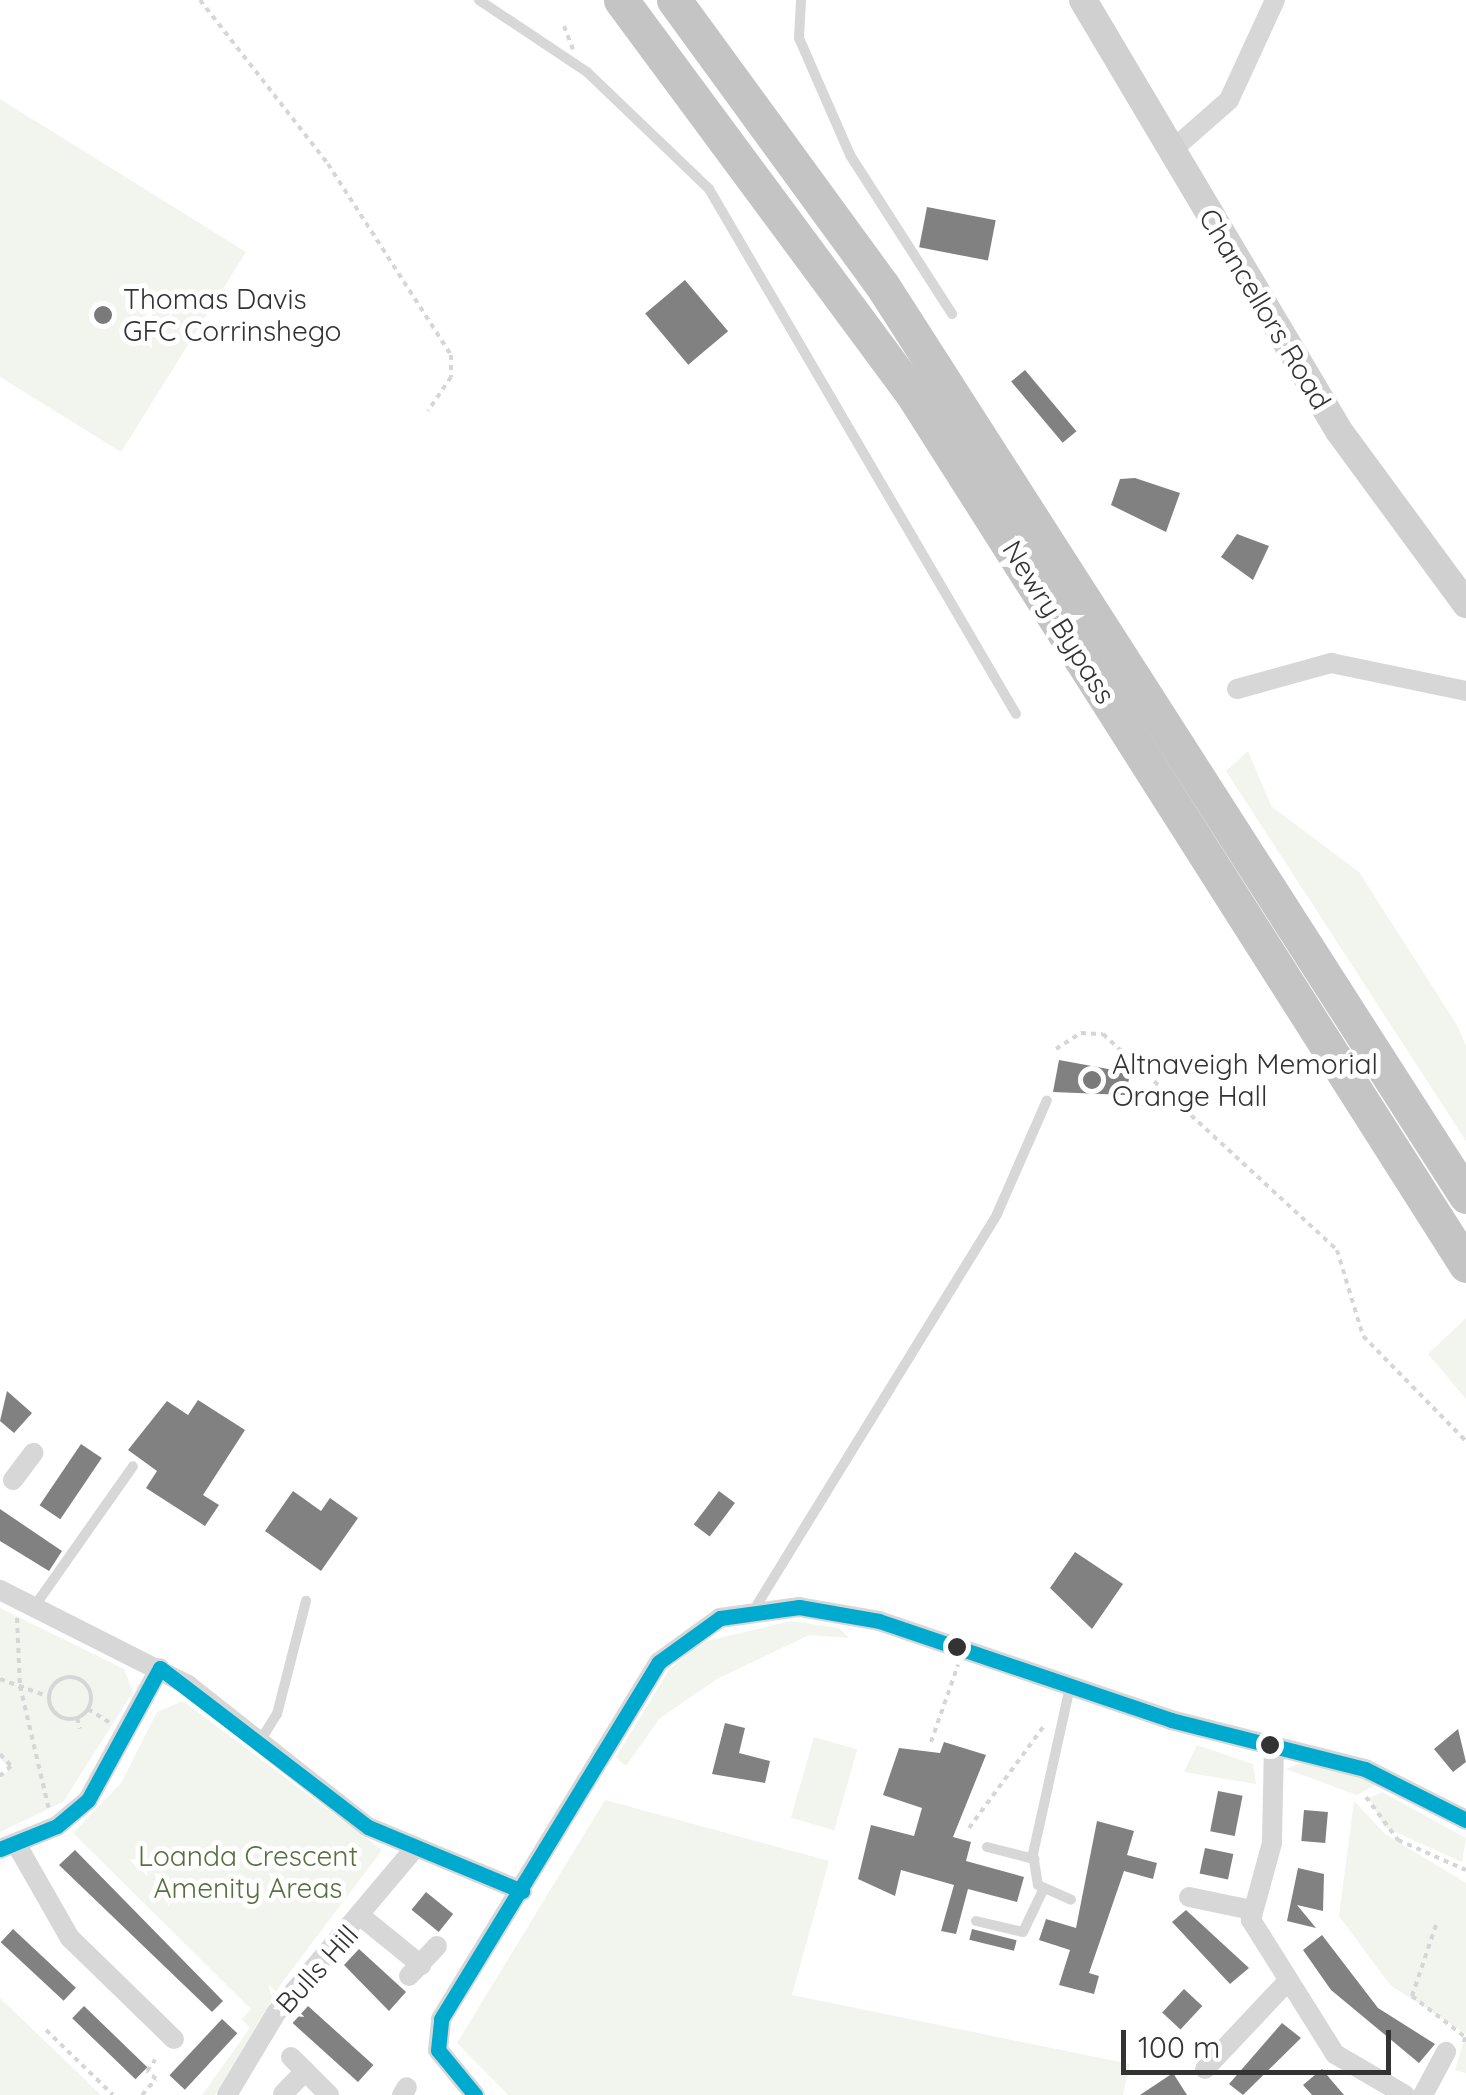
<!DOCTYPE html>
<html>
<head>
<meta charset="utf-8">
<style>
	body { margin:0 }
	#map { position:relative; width:1466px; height:2095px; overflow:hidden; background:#fff; font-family:Quicksand,sans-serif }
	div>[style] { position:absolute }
	.green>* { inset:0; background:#f1f5ed; transform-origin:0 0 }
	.building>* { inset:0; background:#818181; transform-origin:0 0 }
	.path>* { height:4px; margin-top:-2px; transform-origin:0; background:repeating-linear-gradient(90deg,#d6d6d6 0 5px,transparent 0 10px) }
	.path>.ring { margin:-2px; padding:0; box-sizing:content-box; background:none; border:4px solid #d6d6d6; border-radius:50% }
	.lane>* { height:10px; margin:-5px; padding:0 5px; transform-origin:5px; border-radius:5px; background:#d7d7d7 }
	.street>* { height:20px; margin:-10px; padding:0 10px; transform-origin:10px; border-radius:10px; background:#d7d7d7 }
	.secondary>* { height:28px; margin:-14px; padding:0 14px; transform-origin:14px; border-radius:14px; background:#d0d0d0 }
	.highway>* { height:35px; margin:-17.5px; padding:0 17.5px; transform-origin:17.5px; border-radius:17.5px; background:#c4c4c4 }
	.bus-1>* { height:15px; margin:-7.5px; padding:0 7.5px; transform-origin:7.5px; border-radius:7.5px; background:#00a9ce }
	.dots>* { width:28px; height:28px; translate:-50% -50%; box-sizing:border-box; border:5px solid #fff; border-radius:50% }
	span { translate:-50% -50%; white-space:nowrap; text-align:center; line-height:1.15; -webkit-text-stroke:10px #fff; paint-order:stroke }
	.poi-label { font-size:28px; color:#333 }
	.left { translate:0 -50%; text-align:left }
	.street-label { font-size:28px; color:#333 }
	.park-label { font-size:28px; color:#56703f }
	.scale { position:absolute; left:1121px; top:2030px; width:270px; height:45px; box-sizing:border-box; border:5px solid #333; border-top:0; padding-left:12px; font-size:30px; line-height:35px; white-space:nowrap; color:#333; -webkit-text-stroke:8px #fff; paint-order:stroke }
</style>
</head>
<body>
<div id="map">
	<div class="green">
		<i style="clip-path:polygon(0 99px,246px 252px,121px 452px,0 377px)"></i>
		<i style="clip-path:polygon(1248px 751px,1271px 806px,1359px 872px,1457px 1025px,1466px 1046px,1466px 1141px,1226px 771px)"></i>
		<i style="clip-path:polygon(1466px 1318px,1466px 1399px,1428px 1354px)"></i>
		<i style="clip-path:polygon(0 1608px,124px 1669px,133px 1692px,63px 1802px,0 1832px,0 1779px,10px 1769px,0 1758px)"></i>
		<i style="clip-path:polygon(791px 1621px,839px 1628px,849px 1638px,809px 1635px,717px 1679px,660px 1718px,626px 1766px,616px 1757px,669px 1670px,699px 1643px)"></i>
		<i style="clip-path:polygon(183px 1701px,382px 1850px,281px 1984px,215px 2095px,202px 2095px,250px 2028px,242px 2019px,251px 2009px,73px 1833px,121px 1783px,157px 1712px)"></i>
		<i style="left:814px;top:1737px;width:45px;height:84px;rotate:16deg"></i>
		<i style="clip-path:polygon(1197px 1745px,1253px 1764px,1256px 1784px,1184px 1772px)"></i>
		<i style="clip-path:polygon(1307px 1761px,1377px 1784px,1357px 1795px,1286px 1769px)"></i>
		<i style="clip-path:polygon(1382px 1792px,1466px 1838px,1462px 1862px,1384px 1827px,1369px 1798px)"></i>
		<i style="clip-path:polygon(605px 1800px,829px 1861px,792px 1995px,1130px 2064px,1123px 2095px,508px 2095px,457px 2043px)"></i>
		<i style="clip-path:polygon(1354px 1801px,1385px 1834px,1466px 1883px,1466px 2073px,1455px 2070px,1466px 2034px,1390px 1985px,1339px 1916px)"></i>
		<i style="clip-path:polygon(0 1998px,101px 2095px,0 2095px)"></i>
	</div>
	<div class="building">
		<i style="left:927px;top:207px;width:70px;height:41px;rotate:11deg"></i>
		<i style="left:685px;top:280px;width:67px;height:52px;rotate:50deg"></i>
		<i style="left:1025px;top:370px;width:80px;height:18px;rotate:50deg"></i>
		<i style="clip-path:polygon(1135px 478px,1180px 493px,1166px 532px,1111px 505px,1120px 479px)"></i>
		<i style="clip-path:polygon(1237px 534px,1269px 546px,1253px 580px,1221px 557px)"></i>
		<i style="clip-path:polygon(1059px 1060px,1130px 1073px,1126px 1095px,1053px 1092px)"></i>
		<i style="clip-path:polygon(7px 1391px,32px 1413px,14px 1433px,0 1421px)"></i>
		<i style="clip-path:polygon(198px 1400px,245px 1430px,203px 1495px,219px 1505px,205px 1526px,146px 1488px,157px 1471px,128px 1450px,167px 1401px,188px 1415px)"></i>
		<i style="left:81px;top:1444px;width:25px;height:74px;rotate:34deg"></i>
		<i style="clip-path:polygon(293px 1491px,321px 1511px,330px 1498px,358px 1518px,321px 1571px,265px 1531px)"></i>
		<i style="left:719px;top:1491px;width:20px;height:42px;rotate:37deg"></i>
		<i style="clip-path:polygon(0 1509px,62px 1551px,49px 1571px,0 1541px)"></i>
		<i style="clip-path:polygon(1075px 1552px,1123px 1584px,1092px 1629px,1050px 1588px)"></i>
		<i style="clip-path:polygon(725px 1723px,745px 1728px,739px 1753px,770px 1761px,765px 1783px,712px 1774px)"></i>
		<i style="clip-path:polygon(1458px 1729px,1466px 1762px,1453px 1772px,1434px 1749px)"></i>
		<i style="clip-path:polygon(944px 1742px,986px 1755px,953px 1837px,971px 1842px,966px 1861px,1024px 1877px,1017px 1902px,968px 1889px,956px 1934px,941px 1931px,954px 1885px,901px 1870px,895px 1896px,858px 1879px,871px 1825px,914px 1836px,922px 1808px,883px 1795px,899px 1748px,940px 1753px)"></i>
		<i style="left:1218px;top:1791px;width:25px;height:41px;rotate:11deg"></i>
		<i style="left:1304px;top:1810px;width:24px;height:31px;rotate:5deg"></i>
		<i style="clip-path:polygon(1097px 1821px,1134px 1831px,1127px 1855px,1157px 1863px,1153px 1879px,1124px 1871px,1089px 1973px,1099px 1976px,1094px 1994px,1059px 1985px,1070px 1950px,1039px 1940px,1046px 1919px,1076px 1928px)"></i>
		<i style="left:1205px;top:1848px;width:29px;height:26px;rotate:12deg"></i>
		<i style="clip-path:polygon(75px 1850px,223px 2001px,212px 2012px,59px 1865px)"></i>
		<i style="clip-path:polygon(1298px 1868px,1324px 1874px,1323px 1911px,1297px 1905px,1316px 1928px,1287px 1921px)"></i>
		<i style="left:426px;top:1892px;width:35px;height:23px;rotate:39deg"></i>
		<i style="clip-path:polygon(1186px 1910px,1249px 1968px,1230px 1984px,1172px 1922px)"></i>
		<i style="left:13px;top:1929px;width:86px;height:18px;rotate:43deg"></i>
		<i style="left:972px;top:1929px;width:46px;height:11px;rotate:14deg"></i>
		<i style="clip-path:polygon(1322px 1935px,1378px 2008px,1435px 2044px,1419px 2063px,1331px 1990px,1303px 1950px)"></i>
		<i style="clip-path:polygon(359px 1949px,406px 1992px,389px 2011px,344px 1965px)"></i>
		<i style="left:1184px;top:1989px;width:25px;height:32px;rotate:43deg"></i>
		<i style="left:84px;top:2006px;width:88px;height:17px;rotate:44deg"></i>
		<i style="left:308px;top:2006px;width:88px;height:23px;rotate:42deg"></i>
		<i style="left:222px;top:2019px;width:21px;height:77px;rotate:43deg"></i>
		<i style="clip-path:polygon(1282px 2023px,1301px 2038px,1243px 2095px,1229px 2084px)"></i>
		<i style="clip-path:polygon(1322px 2069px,1332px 2081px,1344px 2095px,1312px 2095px,1303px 2085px)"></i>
		<i style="clip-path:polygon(1173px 2073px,1187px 2095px,1140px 2095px)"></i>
	</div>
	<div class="path">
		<i style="left:200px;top:0;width:208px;rotate:52deg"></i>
		<i style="left:328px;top:164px;width:227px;rotate:57.2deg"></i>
		<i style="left:451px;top:355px;width:22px;rotate:90deg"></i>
		<i style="left:451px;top:377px;width:41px;rotate:124.1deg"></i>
		<i style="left:564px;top:26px;width:25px;rotate:69deg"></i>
		<i style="left:1056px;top:1049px;width:30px;rotate:-33deg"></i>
		<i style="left:1081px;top:1033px;width:22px;rotate:3deg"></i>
		<i style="left:1103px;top:1034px;width:318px;rotate:42.7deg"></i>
		<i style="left:1337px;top:1250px;width:90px;rotate:73.2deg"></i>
		<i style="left:1363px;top:1336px;width:147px;rotate:45.6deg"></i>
		<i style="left:17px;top:1618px;width:68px;rotate:87.5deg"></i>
		<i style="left:20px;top:1686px;width:127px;rotate:76.8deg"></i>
		<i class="ring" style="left:49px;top:1677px;width:38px;height:38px"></i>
		<i style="left:0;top:1679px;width:50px;rotate:19.9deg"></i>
		<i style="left:88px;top:1709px;width:25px;rotate:32deg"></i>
		<i style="left:77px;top:1718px;width:11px;rotate:75deg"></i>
		<i style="left:931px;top:1742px;width:82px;rotate:-70.7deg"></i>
		<i style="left:0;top:1754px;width:16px;rotate:47deg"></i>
		<i style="left:11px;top:1766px;width:15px;rotate:138deg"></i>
		<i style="left:1366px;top:1797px;width:54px;rotate:53.3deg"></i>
		<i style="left:1398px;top:1840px;width:74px;rotate:23.8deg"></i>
		<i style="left:969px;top:1828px;width:127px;rotate:-53.7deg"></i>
		<i style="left:1436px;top:1925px;width:75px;rotate:108.7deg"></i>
		<i style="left:1412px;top:1996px;width:67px;rotate:37.7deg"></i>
		<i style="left:1465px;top:2037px;width:9px;rotate:103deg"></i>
		<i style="left:46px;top:2030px;width:93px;rotate:44.1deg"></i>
		<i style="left:142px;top:2095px;width:21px;rotate:-49deg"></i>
		<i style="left:156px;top:2079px;width:12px;rotate:-138deg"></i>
		<i style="left:147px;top:2071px;width:14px;rotate:-54deg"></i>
	</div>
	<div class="lane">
		<i style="left:479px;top:0;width:130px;rotate:33.7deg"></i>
		<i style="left:587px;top:72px;width:169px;rotate:43.8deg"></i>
		<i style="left:709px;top:189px;width:608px;rotate:59.68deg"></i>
		<i style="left:801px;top:0;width:38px;rotate:93deg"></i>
		<i style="left:799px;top:38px;width:128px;rotate:66.4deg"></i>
		<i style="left:850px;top:155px;width:189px;rotate:57.3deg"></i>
		<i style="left:34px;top:1607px;width:172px;rotate:-54.9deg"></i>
		<i style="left:755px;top:1608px;width:462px;rotate:-58.4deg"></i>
		<i style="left:997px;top:1214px;width:124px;rotate:-66.3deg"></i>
		<i style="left:1070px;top:1687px;width:171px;rotate:102.5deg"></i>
		<i style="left:1033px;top:1854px;width:31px;rotate:81deg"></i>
		<i style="left:1038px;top:1885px;width:36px;rotate:24deg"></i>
		<i style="left:260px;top:1741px;width:32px;rotate:-58deg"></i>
		<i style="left:277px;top:1714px;width:117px;rotate:-75.6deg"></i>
		<i style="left:987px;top:1847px;width:49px;rotate:14.3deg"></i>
		<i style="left:976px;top:1921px;width:48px;rotate:13.2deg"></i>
		<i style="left:1023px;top:1932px;width:47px;rotate:-64.5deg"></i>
	</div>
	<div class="street">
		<i style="left:1171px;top:151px;width:77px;rotate:-41.3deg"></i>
		<i style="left:1229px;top:100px;width:110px;rotate:-65.3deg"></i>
		<i style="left:1237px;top:689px;width:98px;rotate:-15.5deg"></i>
		<i style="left:1331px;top:663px;width:138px;rotate:11.7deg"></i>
		<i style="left:13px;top:1480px;width:34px;rotate:-53deg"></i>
		<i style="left:0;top:1590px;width:211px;rotate:26.8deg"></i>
		<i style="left:188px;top:1685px;width:229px;rotate:38.3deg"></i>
		<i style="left:368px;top:1827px;width:167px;rotate:22.6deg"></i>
		<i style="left:1274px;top:1745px;width:98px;rotate:91.2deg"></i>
		<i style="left:1272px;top:1843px;width:80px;rotate:105.3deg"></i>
		<i style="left:1251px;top:1920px;width:158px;rotate:57.9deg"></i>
		<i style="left:1335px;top:2054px;width:81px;rotate:30.4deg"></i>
		<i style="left:18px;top:1847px;width:105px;rotate:60.3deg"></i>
		<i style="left:70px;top:1938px;width:145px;rotate:44.2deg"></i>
		<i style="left:0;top:1849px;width:61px;rotate:-22deg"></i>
		<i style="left:57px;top:1826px;width:40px;rotate:-40deg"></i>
		<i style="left:88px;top:1800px;width:150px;rotate:-61.4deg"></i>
		<i style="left:1189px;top:1897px;width:59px;rotate:11.7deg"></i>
		<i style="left:363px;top:1918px;width:75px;rotate:39deg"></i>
		<i style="left:409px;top:1976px;width:41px;rotate:-47deg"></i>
		<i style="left:291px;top:2057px;width:54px;rotate:45deg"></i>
		<i style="left:1205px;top:2069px;width:122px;rotate:-46.7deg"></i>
		<i style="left:283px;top:2094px;width:32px;rotate:-46deg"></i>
		<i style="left:227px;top:2095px;width:96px;rotate:-59.1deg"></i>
		<i style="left:276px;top:2013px;width:216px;rotate:-49.9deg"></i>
		<i style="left:402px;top:2095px;width:9px;rotate:-58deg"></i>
		<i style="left:475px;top:2095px;width:58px;rotate:-129.4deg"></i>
		<i style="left:438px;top:2050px;width:31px;rotate:-84deg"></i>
		<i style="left:441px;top:2019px;width:418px;rotate:-58.6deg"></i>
		<i style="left:659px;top:1662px;width:75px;rotate:-35.8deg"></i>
		<i style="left:720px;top:1618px;width:80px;rotate:-7.9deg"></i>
		<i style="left:799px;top:1607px;width:81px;rotate:9.9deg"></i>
		<i style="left:879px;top:1621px;width:308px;rotate:18.7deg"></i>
		<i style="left:1171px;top:1720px;width:200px;rotate:14.2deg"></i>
		<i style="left:1365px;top:1769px;width:113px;rotate:26.8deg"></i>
		<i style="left:1423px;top:2095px;width:49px;rotate:-61.9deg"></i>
	</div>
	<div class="secondary">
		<i style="left:1083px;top:0;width:501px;rotate:59.29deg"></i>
		<i style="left:1339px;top:431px;width:215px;rotate:53.7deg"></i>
	</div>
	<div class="highway">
		<i style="left:621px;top:0;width:489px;rotate:53.5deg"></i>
		<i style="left:912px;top:393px;width:1033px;rotate:57.57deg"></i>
		<i style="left:674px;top:0;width:353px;rotate:53.9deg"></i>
		<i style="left:882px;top:285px;width:1082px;rotate:57.34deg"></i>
	</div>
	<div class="bus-1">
		<i style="left:0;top:1849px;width:61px;rotate:-22deg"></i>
		<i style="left:57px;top:1826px;width:40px;rotate:-40deg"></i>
		<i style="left:88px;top:1800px;width:150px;rotate:-61.4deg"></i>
		<i style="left:160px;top:1668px;width:262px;rotate:37.4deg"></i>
		<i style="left:368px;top:1827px;width:167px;rotate:22.6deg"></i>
		<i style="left:475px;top:2095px;width:58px;rotate:-129.4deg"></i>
		<i style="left:438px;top:2050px;width:31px;rotate:-84deg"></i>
		<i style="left:441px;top:2019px;width:418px;rotate:-58.6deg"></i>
		<i style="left:659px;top:1662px;width:75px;rotate:-35.8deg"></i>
		<i style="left:720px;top:1618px;width:80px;rotate:-7.9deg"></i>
		<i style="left:799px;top:1607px;width:81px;rotate:9.9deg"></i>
		<i style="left:879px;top:1621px;width:308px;rotate:18.7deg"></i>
		<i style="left:1171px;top:1720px;width:200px;rotate:14.2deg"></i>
		<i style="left:1365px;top:1769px;width:113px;rotate:26.8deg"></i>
	</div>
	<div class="dots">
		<i style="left:103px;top:315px;background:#7a7a7a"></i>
		<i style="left:1092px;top:1080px;background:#7a7a7a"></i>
		<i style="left:957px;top:1647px;background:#333"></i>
		<i style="left:1270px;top:1745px;background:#333"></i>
	</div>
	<div class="poi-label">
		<span class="left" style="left:123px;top:315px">Thomas Davis<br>GFC Corrinshego</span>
		<span class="left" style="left:1112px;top:1080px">Altnaveigh Memorial<br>Orange Hall</span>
	</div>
	<div class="street-label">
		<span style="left:1265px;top:309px;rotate:59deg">Chancellors Road</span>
		<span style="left:1059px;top:622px;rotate:58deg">Newry Bypass</span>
		<span style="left:317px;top:1969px;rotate:-48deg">Bulls Hill</span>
	</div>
	<div class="park-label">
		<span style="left:248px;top:1872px">Loanda Crescent<br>Amenity Areas</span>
	</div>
	<div class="scale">100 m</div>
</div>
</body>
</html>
